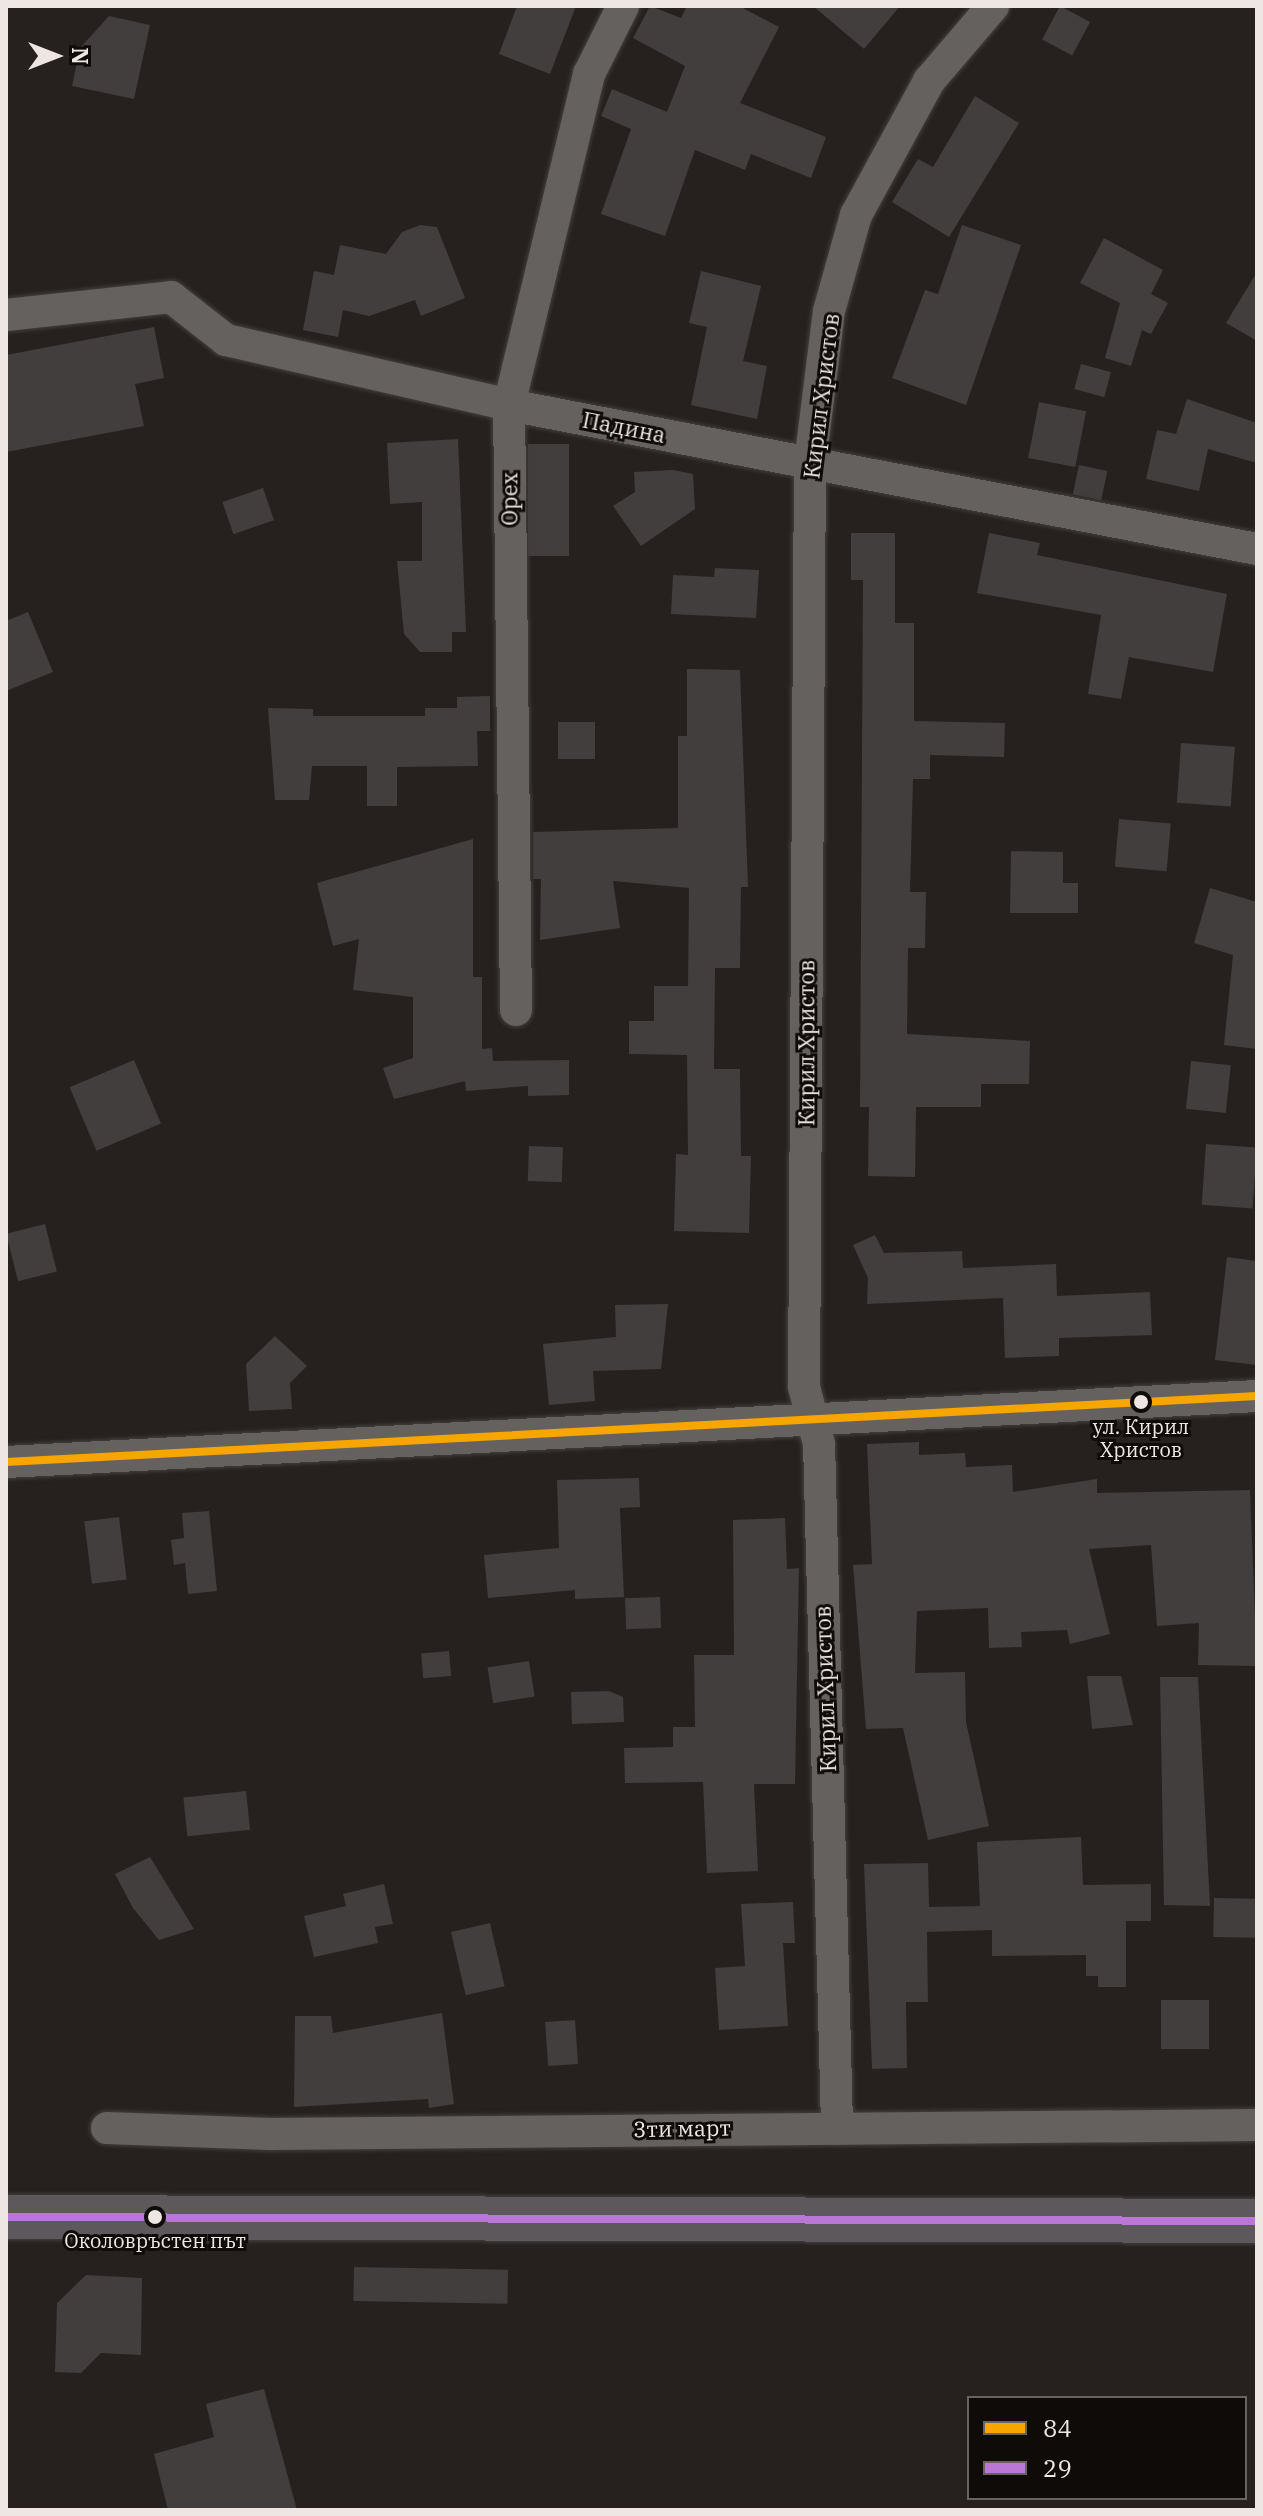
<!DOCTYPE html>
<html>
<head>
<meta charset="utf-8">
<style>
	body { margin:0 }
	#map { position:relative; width:1263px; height:2516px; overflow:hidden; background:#26211f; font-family:"IBM Plex Serif",serif }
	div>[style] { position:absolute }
	.building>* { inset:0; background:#423e3d; transform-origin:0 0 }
	.roads { filter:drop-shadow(0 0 2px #433f3d) drop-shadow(0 0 2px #433f3d) }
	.street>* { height:32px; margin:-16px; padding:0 16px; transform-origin:16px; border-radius:16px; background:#65615f }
	.highway>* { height:44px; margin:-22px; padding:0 22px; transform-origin:22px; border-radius:22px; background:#5c585c }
	.bus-1>* { height:8px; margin:-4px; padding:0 4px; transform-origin:4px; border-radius:4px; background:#f7a600 }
	.bus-2>* { height:8px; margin:-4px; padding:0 4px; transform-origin:4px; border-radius:4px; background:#ba77d6 }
	.dots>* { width:22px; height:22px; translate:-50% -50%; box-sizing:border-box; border:4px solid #0f0b09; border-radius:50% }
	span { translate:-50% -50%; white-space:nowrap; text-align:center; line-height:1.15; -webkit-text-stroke:6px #0f0b09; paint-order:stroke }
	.bus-label { font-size:20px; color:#ede6e3 }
	.street-label { font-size:22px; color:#ede6e3 }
	.frame { position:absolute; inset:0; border:8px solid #ede6e3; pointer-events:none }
	.legend { position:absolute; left:967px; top:2396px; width:280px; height:104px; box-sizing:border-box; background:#0f0b09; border:2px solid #686360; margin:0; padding:10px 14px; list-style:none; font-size:24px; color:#ede6e3 }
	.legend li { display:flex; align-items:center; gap:16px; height:40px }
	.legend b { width:40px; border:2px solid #686360 }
	.north { position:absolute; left:16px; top:16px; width:80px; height:80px; -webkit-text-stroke:6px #0f0b09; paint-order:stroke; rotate:90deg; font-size:22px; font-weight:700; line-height:32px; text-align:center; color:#ede6e3 }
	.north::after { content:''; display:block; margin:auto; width:28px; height:36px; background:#ede6e3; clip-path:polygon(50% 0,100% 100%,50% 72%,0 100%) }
</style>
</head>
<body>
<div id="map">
	<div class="building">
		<i style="clip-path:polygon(517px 6px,576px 6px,550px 74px,499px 54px)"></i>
		<i style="clip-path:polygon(650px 6px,681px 18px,687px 6px,739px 6px,779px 27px,740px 103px,826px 137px,811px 178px,751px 154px,745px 170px,695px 150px,665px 236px,601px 214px,631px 129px,601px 116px,612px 89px,667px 112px,685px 66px,633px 38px)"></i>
		<i style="clip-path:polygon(813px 6px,900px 6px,864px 49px)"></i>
		<i style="left:1060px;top:6px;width:34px;height:38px;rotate:28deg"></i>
		<i style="clip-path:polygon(109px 16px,150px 25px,134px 99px,72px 86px,80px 48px)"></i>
		<i style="clip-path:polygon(975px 96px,1019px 123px,949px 237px,892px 202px,918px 159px,933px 167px)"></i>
		<i style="clip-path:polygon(420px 225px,437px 227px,465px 298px,421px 316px,415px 300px,369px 316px,343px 310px,338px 337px,303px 330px,314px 271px,334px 275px,340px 245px,386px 254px,402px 232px)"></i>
		<i style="clip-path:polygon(962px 225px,1021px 245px,966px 405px,892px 378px,925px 290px,938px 294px)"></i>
		<i style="clip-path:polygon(1104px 238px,1163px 270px,1151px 294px,1168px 303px,1151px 334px,1142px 330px,1131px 366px,1105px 358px,1120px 303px,1080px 283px)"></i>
		<i style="clip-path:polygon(701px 271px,761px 286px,743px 361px,767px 366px,757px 419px,691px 405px,707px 327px,689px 323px)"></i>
		<i style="clip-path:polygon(1257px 272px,1257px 341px,1226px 323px)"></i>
		<i style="clip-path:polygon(154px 327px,164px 378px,135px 384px,144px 426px,6px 452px,6px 355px)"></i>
		<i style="left:1081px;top:364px;width:31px;height:26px;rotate:15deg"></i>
		<i style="clip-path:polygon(1187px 399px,1257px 423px,1257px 463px,1208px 449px,1199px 491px,1146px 479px,1157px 430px,1176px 434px)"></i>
		<i style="left:1039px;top:402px;width:48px;height:57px;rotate:11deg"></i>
		<i style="clip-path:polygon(458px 439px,466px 632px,452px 632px,452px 652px,420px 652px,404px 634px,397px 561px,422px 561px,422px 502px,390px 504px,387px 443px)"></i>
		<i style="left:528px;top:444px;width:41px;height:112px"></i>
		<i style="left:1079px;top:465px;width:29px;height:30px;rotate:12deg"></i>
		<i style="clip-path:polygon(673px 470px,693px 474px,695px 509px,641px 546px,613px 506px,635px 492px,634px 472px)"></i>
		<i style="left:263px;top:488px;width:34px;height:43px;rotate:71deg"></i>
		<i style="clip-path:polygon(851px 533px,895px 533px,895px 623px,914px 623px,914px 721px,1005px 723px,1004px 757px,930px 755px,930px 779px,913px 779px,910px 892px,926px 892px,925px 948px,908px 948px,907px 1034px,1030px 1041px,1029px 1084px,981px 1084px,981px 1107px,916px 1107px,915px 1177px,868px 1176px,869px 1107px,860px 1107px,863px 580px,851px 580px)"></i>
		<i style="clip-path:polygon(989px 533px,1040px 543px,1037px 555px,1227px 594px,1213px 672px,1129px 657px,1121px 699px,1088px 694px,1101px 615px,977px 593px)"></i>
		<i style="clip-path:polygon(715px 568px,759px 570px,756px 618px,671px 614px,673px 575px,714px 577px)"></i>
		<i style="clip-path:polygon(28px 612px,53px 672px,6px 691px,6px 621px)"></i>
		<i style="clip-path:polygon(687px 669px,740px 670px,748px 887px,741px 887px,740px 968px,715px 968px,714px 1069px,740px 1069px,741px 1156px,751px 1156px,749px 1233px,674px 1231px,676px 1154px,688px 1155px,687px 1055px,629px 1054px,629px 1021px,654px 1021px,654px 986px,688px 986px,689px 888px,613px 881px,620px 928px,540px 940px,541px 879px,533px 879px,533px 832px,678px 828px,678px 736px,687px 736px)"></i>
		<i style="clip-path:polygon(490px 696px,490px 731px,477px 731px,478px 766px,397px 767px,397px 806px,367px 806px,367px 766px,312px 766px,309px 800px,275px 800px,268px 708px,313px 709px,313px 716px,425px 716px,425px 708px,457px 708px,457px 697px)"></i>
		<i style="left:558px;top:722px;width:37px;height:37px"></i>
		<i style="left:1181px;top:743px;width:54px;height:60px;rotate:4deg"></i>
		<i style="left:1119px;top:819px;width:52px;height:48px;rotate:5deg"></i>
		<i style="clip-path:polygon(473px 839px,473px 977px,482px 977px,482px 1049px,492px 1048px,493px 1061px,569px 1060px,569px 1095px,528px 1096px,528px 1086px,466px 1091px,465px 1081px,394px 1099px,383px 1068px,413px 1058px,413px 997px,353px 990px,359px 939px,333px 946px,317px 883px)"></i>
		<i style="clip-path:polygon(1011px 851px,1063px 852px,1063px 883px,1078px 883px,1078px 913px,1010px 913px)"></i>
		<i style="clip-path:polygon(1210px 888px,1257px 902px,1257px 1049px,1224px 1045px,1233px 955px,1194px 943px)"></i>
		<i style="left:134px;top:1060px;width:69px;height:70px;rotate:67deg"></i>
		<i style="left:1191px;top:1061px;width:40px;height:48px;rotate:6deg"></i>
		<i style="left:1206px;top:1144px;width:51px;height:61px;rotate:4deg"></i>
		<i style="left:529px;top:1146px;width:34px;height:35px;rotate:2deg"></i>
		<i style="left:45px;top:1224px;width:49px;height:40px;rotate:76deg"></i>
		<i style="clip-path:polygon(875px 1235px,884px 1253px,962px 1251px,963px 1268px,1056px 1264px,1057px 1296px,1150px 1292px,1152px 1335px,1059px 1338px,1059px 1356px,1005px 1358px,1003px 1298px,867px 1304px,868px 1278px,853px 1245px)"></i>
		<i style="clip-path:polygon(1227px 1257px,1257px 1261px,1257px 1365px,1215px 1360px)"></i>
		<i style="clip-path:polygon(668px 1304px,661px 1369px,593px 1371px,595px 1401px,549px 1405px,543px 1344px,616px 1337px,615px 1305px)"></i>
		<i style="clip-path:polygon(275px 1336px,307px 1366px,290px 1383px,292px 1409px,249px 1411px,246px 1364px)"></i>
		<i style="clip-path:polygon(919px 1442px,919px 1455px,965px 1453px,966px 1467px,1012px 1465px,1013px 1492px,1097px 1479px,1097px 1493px,1250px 1490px,1257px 1666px,1198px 1665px,1199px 1623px,1157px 1626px,1151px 1545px,1089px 1549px,1110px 1634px,1070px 1644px,1067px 1630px,1021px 1632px,1022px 1647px,989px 1648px,988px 1608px,917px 1611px,915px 1673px,965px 1672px,966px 1722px,989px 1826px,928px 1840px,903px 1728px,866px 1729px,853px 1565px,872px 1564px,867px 1444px)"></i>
		<i style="clip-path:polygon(639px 1478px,640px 1507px,620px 1508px,624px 1597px,575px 1599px,575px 1590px,488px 1598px,484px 1555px,559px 1548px,557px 1480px)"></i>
		<i style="clip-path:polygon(209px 1511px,217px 1591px,188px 1594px,185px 1563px,174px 1565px,171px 1540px,184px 1538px,182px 1513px)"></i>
		<i style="left:119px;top:1517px;width:63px;height:35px;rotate:83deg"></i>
		<i style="clip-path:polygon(785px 1518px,787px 1569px,799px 1568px,795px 1784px,754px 1784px,758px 1871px,707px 1873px,703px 1782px,625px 1783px,624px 1748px,673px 1747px,673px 1727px,695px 1727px,694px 1655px,734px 1655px,733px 1520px)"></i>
		<i style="left:660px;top:1597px;width:31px;height:35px;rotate:88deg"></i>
		<i style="left:449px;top:1651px;width:25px;height:28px;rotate:85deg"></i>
		<i style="left:529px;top:1661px;width:36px;height:42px;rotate:81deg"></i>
		<i style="clip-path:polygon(1087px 1676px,1121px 1676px,1133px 1725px,1092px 1729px)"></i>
		<i style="clip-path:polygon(1160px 1677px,1198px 1677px,1210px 1906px,1164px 1905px)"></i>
		<i style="clip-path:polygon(609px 1691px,623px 1697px,624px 1722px,572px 1724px,571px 1692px)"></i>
		<i style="left:246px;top:1791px;width:39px;height:63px;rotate:84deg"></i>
		<i style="clip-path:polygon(1081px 1837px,1083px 1885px,1151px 1884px,1151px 1921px,1126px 1921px,1126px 1987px,1098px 1987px,1098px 1976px,1086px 1976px,1086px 1955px,992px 1956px,992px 1930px,927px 1932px,928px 2002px,906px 2002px,907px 2068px,872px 2069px,864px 1864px,928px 1863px,929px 1907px,980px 1906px,977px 1842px)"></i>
		<i style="clip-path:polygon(150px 1857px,194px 1929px,159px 1940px,133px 1908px,115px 1874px)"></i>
		<i style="clip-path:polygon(384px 1884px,393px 1924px,375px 1927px,378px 1943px,314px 1957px,304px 1916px,346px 1906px,343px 1894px)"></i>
		<i style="left:1214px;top:1898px;width:43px;height:39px;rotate:1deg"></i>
		<i style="clip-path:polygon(793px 1902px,795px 1943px,783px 1943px,788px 2026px,719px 2030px,715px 1968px,745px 1966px,741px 1904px)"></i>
		<i style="left:490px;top:1923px;width:65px;height:40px;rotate:77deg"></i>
		<i style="left:1161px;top:2000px;width:48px;height:49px"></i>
		<i style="clip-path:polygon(442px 2013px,454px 2104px,429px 2108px,428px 2099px,294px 2107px,295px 2016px,331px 2016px,333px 2033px)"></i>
		<i style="left:575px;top:2020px;width:44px;height:30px;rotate:86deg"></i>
		<i style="left:354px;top:2267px;width:154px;height:34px;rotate:1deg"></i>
		<i style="clip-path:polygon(86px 2275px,142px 2278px,141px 2355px,101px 2353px,81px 2373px,55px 2372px,57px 2303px)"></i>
		<i style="clip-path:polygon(264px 2389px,297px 2510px,168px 2510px,154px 2454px,214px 2437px,206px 2404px)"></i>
	</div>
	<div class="roads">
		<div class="street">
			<i style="left:6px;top:315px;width:166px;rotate:-6.2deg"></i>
			<i style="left:171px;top:297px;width:70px;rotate:38deg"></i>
			<i style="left:226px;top:340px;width:290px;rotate:12.9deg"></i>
			<i style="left:509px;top:405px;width:762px;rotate:10.9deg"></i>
			<i style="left:516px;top:1010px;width:605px;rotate:-90.66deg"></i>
			<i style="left:509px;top:405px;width:341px;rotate:-76.4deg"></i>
			<i style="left:589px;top:74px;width:76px;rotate:-63.4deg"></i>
			<i style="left:6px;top:1462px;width:1253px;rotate:-3.02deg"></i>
			<i style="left:837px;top:2125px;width:681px;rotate:-91.51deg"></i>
			<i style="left:819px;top:1444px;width:59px;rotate:-104.7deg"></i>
			<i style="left:804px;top:1387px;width:924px;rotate:-89.63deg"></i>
			<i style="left:810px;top:463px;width:153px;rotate:-82.9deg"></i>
			<i style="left:829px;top:311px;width:100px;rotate:-74.3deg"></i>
			<i style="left:856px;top:215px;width:153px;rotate:-61.4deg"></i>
			<i style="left:929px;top:81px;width:99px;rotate:-49.5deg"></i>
			<i style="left:107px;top:2128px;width:163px;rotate:2.1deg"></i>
			<i style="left:270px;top:2134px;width:987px;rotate:-0.52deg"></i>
		</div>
		<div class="highway">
			<i style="left:6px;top:2217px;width:1251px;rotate:0.18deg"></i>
		</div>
	</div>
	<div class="bus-1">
		<i style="left:6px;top:1462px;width:1253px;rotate:-3.02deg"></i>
	</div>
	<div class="bus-2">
		<i style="left:6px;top:2217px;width:1251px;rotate:0.18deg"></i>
	</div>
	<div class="dots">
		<i style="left:1141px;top:1402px;background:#ede6e3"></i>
		<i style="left:155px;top:2217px;background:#ede6e3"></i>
	</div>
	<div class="bus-label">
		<span style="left:1141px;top:1438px">ул. Кирил<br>Христов</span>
		<span style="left:155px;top:2240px">Околовръстен път</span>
	</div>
	<div class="street-label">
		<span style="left:821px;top:396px;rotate:-83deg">Кирил Христов</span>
		<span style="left:624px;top:427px;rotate:11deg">Падина</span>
		<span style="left:509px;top:499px;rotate:-90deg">Орех</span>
		<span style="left:806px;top:1043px;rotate:-90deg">Кирил Христов</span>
		<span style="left:825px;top:1689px;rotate:-92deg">Кирил Христов</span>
		<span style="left:682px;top:2128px;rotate:-1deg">3ти март</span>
	</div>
	<div class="frame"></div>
	<ul class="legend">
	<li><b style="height:10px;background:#f7a600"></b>84</li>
	<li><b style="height:10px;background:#ba77d6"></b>29</li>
	</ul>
	<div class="north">N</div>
</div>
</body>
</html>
